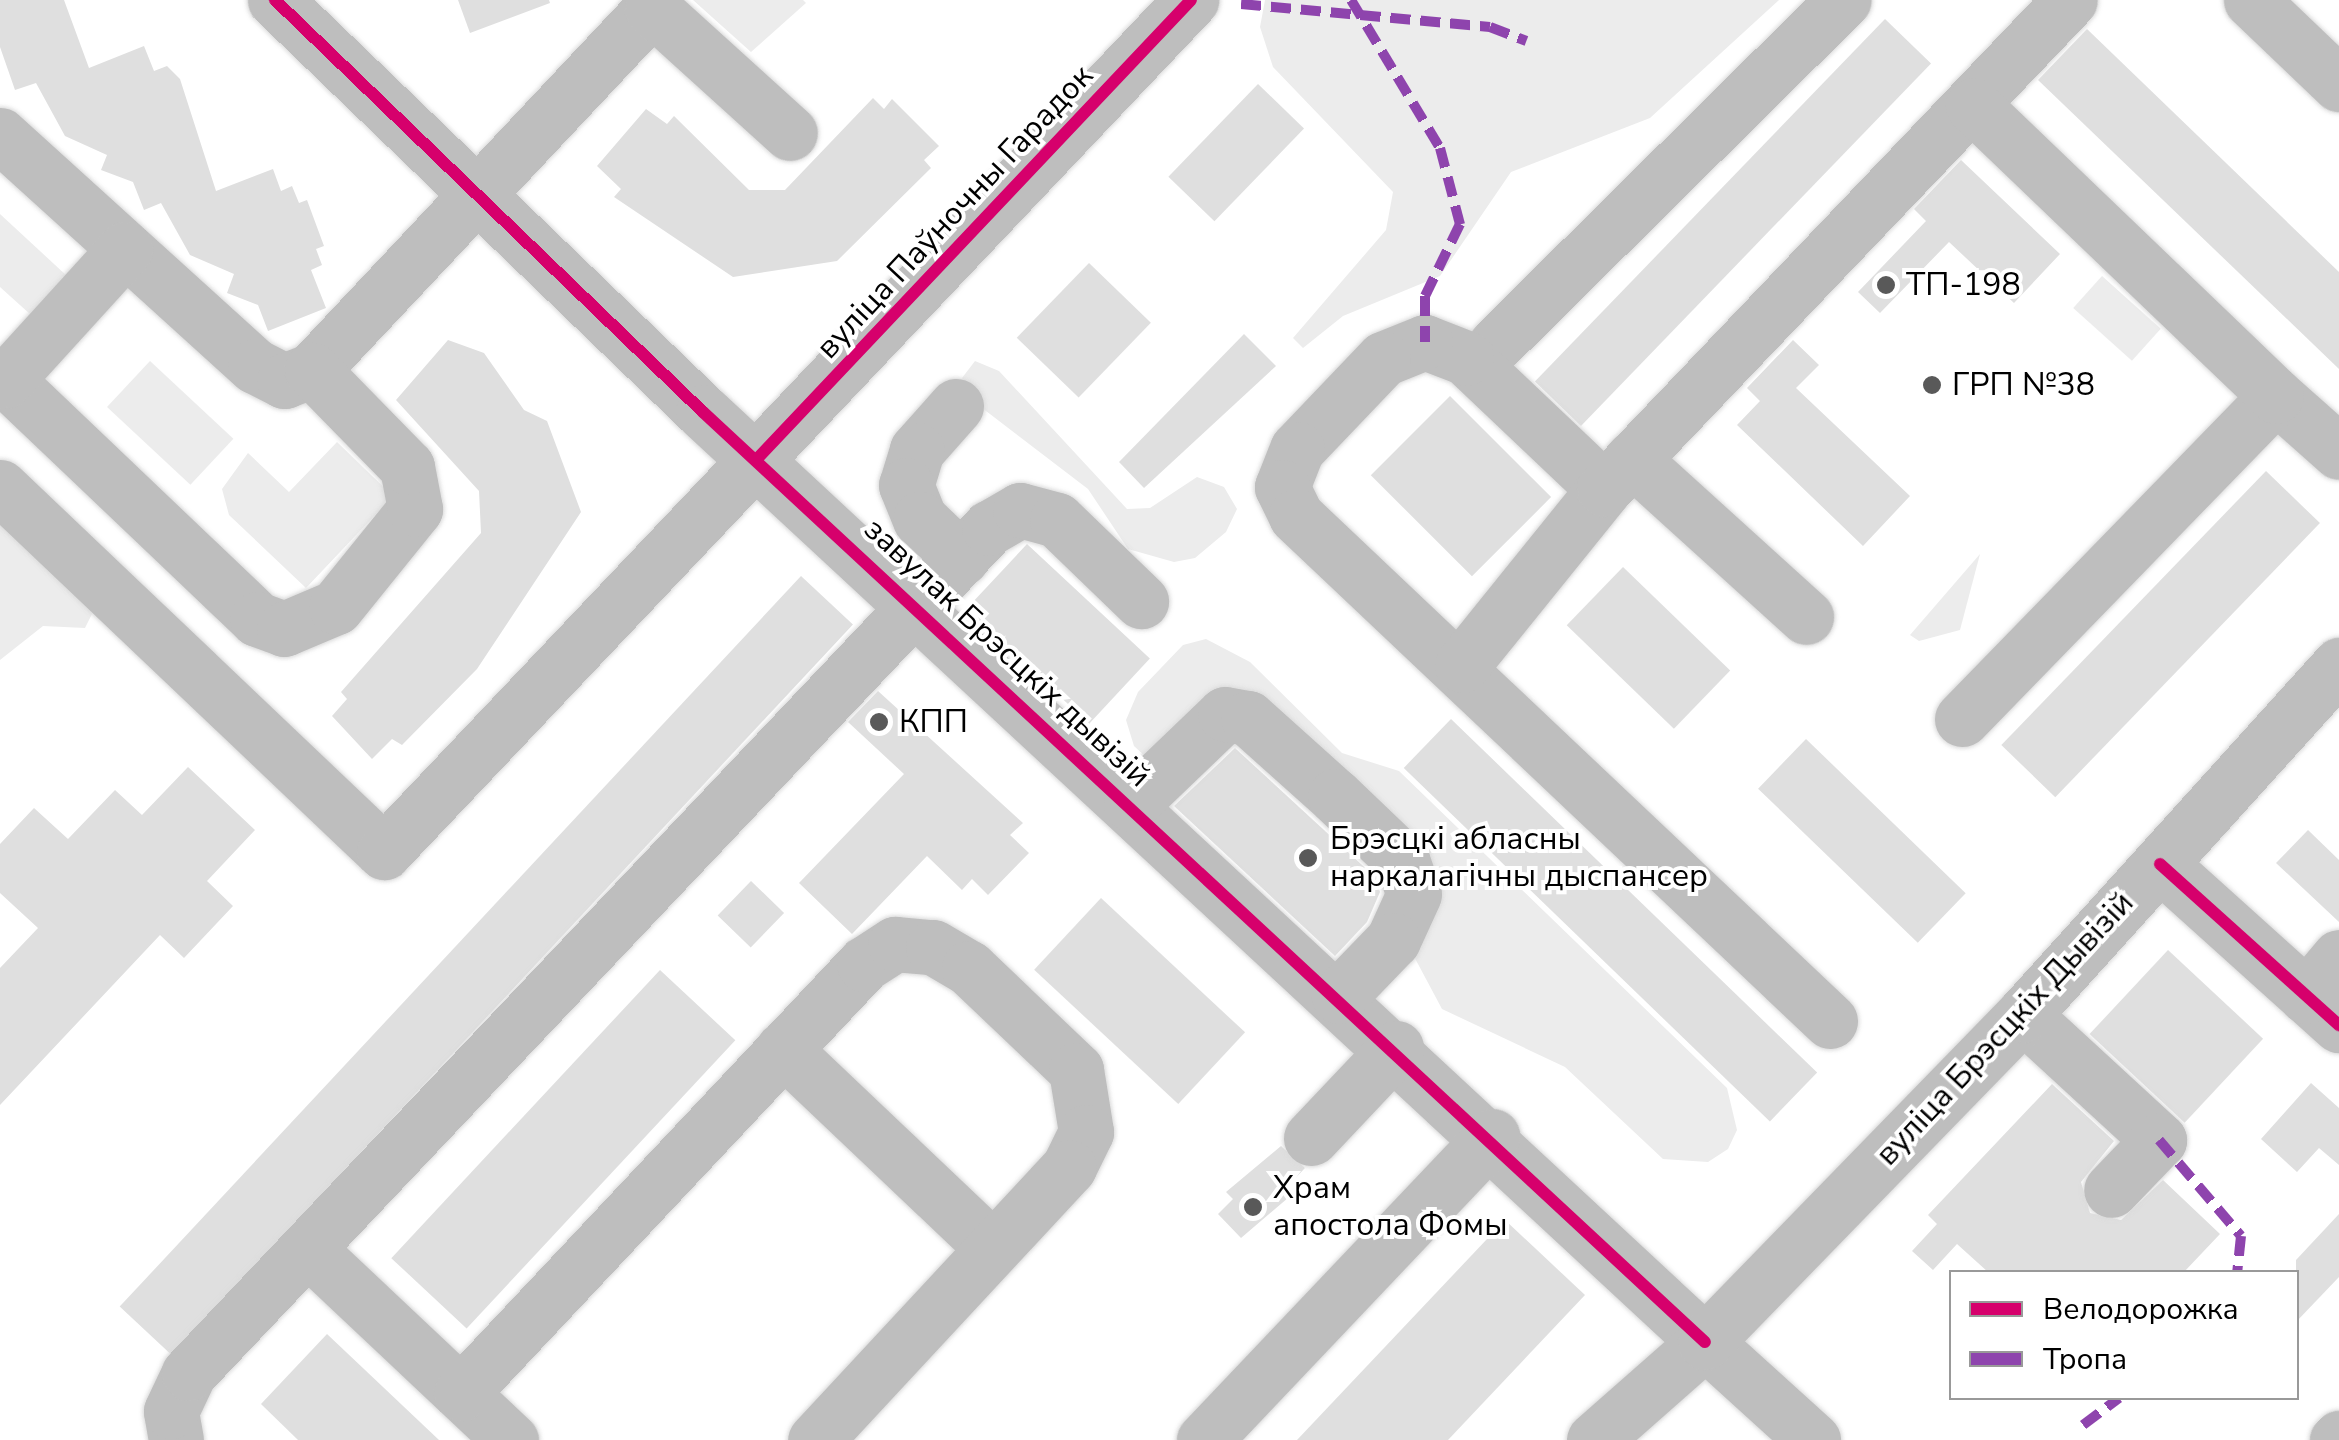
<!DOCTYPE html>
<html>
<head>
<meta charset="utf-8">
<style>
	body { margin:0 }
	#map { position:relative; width:2339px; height:1440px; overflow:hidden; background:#fff; font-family:"Nunito Sans",sans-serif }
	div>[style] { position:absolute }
	.green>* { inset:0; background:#ececec; transform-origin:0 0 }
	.building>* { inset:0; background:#dfdfdf; transform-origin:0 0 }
	.roads { filter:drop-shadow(0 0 2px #dbdbdb) drop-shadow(0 0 2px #dbdbdb) }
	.minor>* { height:55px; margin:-27.5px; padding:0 27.5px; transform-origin:27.5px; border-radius:27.5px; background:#bebebe }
	.major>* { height:55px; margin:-27.5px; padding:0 27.5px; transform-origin:27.5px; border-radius:27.5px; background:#bebebe }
	.quiet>* { height:10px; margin-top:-5px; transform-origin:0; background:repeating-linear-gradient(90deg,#8e44ad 0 20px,transparent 0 30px) }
	.cycleway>* { height:12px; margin:-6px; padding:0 6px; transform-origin:6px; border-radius:6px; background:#d6006c }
	.dots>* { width:28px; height:28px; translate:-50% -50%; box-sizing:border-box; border:5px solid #fff; border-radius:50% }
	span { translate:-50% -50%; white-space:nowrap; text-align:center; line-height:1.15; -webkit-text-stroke:8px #fff; paint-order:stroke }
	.street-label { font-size:32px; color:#000 }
	.poi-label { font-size:32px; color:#000 }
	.left { translate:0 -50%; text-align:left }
	.legend { position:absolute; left:1949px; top:1270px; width:350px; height:130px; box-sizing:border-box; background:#fff; border:2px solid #999; margin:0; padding:12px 18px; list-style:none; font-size:30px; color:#000 }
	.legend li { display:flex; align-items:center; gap:20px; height:50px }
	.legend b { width:50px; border:2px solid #999 }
</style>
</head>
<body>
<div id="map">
	<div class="green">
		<i style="clip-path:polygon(693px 0,803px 0,806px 3px,751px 52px)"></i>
		<i style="clip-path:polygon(1265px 0,1779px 0,1650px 118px,1511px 172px,1440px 276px,1343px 316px,1303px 348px,1293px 338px,1386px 230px,1393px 192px,1273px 67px,1260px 27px)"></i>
		<i style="clip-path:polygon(0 214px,67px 276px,31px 315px,0 287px)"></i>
		<i style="left:2102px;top:276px;width:79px;height:43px;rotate:42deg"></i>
		<i style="left:150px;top:361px;width:114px;height:63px;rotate:43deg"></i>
		<i style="clip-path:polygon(975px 361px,999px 371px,1127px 509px,1150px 508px,1197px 477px,1224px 487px,1237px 509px,1226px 532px,1195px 558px,1174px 562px,1128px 549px,1088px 489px,973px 401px,962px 378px)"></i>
		<i style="clip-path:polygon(337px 442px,393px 496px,306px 588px,229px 515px,222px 489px,248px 453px,289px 492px)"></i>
		<i style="clip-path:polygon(0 509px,95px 608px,85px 628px,43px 626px,0 660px)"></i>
		<i style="clip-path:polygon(1980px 554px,1960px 630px,1919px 641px,1910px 635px)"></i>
		<i style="clip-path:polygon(1206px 639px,1250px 662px,1342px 753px,1399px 771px,1727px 1088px,1737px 1130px,1728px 1149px,1708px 1162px,1663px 1159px,1565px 1067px,1442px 1009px,1410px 949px,1414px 907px,1250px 710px,1148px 759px,1134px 746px,1126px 720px,1138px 692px,1183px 645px)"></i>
	</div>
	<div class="building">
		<i style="clip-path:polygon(0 0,64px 0,89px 68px,144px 46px,154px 71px,167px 66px,180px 79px,216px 191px,273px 169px,281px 191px,292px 186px,299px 203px,307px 200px,324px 246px,316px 249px,322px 265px,311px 270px,326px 308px,268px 331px,258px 305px,227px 293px,234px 274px,190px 255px,161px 203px,144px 210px,133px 182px,101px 170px,107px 155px,65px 136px,36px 83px,15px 90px,0 47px)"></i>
		<i style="clip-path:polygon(458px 0,549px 0,550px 3px,470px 33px)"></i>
		<i style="left:1885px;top:19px;width:64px;height:504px;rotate:44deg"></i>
		<i style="clip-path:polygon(2087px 29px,2339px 272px,2339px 369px,2038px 80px)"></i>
		<i style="left:1258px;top:84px;width:64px;height:129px;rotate:44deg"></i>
		<i style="clip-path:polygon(873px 98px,884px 109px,892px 99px,939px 146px,924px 160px,931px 168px,837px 261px,733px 277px,614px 197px,621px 189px,597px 166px,646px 109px,667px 124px,674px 116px,749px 190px,785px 190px)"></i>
		<i style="clip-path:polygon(1961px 160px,2060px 254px,2014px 303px,1949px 242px,1880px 313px,1858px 292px,1926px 221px,1914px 209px)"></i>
		<i style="left:1089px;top:263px;width:86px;height:104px;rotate:44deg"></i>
		<i style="clip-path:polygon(1244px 334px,1276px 366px,1144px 488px,1119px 462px)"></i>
		<i style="clip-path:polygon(448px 340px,484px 353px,524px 410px,547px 421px,581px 512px,477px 669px,402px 745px,392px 739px,372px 759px,332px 716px,347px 699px,341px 692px,481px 533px,479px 491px,396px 400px)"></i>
		<i style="clip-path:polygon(1793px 340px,1819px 365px,1796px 388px,1910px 496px,1863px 546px,1737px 425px,1760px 401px,1747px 388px)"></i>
		<i style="left:1450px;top:396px;width:143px;height:112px;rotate:45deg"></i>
		<i style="left:2266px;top:471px;width:75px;height:381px;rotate:44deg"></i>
		<i style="left:1027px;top:544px;width:168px;height:89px;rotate:43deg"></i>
		<i style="left:1623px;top:567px;width:149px;height:81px;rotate:44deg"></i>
		<i style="left:801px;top:576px;width:71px;height:999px;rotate:43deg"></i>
		<i style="clip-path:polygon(878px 691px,1023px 823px,1010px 835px,1029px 853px,988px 895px,972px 879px,962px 890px,927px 856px,852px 934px,799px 883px,904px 774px,848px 722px)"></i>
		<i style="left:1451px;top:719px;width:509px;height:68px;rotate:44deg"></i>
		<i style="left:1806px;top:739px;width:222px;height:69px;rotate:44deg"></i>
		<i style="clip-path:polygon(1235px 748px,1375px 877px,1380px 892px,1367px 922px,1335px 956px,1174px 806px)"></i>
		<i style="clip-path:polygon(188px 767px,255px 830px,207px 881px,233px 906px,184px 958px,160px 935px,0 1105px,0 968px,38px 928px,0 893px,0 844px,34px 808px,68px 839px,115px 790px,142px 815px)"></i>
		<i style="clip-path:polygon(2308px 830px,2339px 860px,2339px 922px,2276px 863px)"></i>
		<i style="left:751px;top:881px;width:46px;height:48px;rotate:44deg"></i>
		<i style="left:1101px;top:898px;width:197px;height:98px;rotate:43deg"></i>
		<i style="left:2168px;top:950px;width:130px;height:115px;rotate:43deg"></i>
		<i style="left:660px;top:970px;width:103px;height:394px;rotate:43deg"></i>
		<i style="clip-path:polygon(2311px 1083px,2339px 1108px,2339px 1165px,2319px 1148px,2297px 1172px,2261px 1139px)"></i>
		<i style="clip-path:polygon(2052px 1084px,2114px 1141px,2081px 1182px,2090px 1213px,2121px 1220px,2163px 1180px,2220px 1234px,2184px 1272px,1988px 1272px,1957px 1244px,1933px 1270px,1912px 1251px,1937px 1224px,1928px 1215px)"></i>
		<i style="clip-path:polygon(1281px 1146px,1305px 1168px,1288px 1186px,1295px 1192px,1241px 1238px,1218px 1214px,1233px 1199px,1226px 1192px)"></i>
		<i style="clip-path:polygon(2339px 1214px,2339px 1277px,2296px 1322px,2296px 1260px)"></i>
		<i style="clip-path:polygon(1505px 1220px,1585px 1295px,1448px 1440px,1297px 1440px)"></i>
		<i style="clip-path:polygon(327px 1334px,439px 1440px,298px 1440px,261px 1404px)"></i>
	</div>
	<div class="roads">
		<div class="minor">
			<i style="left:275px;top:0;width:594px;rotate:43.91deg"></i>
			<i style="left:703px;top:412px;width:1367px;rotate:42.87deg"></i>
			<i style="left:2251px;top:0;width:122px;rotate:43.7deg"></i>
			<i style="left:0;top:135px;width:344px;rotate:42.2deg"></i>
			<i style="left:255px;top:366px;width:33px;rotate:27deg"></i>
			<i style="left:284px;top:381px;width:30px;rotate:-21deg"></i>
			<i style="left:312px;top:370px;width:497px;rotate:-46.8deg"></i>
			<i style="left:652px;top:8px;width:186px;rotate:42.2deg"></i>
			<i style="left:1496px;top:344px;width:489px;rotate:-44.7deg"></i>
			<i style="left:0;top:374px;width:355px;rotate:43.6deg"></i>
			<i style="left:257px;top:619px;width:29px;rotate:20deg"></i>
			<i style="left:284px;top:629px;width:56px;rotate:-22.9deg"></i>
			<i style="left:336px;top:607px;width:126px;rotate:-51.1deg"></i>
			<i style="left:415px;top:509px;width:43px;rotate:-100.8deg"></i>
			<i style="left:407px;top:467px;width:136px;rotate:-134.4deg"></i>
			<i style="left:6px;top:380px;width:177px;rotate:-47.7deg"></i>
			<i style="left:2276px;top:396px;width:84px;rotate:41.6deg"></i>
			<i style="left:956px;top:406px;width:59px;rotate:131.6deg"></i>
			<i style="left:917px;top:450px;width:37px;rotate:107deg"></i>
			<i style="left:906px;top:485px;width:37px;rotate:68deg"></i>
			<i style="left:920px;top:519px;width:57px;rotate:43.6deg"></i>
			<i style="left:1632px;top:459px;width:235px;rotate:42.2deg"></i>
			<i style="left:0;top:487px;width:530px;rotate:43.55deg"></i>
			<i style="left:384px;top:852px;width:1174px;rotate:-46.55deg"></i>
			<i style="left:1604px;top:489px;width:190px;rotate:-136.5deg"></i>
			<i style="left:1466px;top:358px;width:44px;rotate:-158.7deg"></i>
			<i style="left:1425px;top:342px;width:45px;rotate:158deg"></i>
			<i style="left:1383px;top:359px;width:124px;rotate:133.7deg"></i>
			<i style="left:1297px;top:449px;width:41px;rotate:111.5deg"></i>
			<i style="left:1282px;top:487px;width:32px;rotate:64deg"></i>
			<i style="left:1296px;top:516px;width:735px;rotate:43.4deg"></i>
			<i style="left:1462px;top:665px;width:226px;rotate:-51.1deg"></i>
			<i style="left:1604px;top:489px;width:675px;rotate:-46.38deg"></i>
			<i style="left:1962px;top:719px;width:450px;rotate:-45.8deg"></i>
			<i style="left:2276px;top:396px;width:420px;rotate:-136.2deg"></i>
			<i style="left:1131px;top:804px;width:130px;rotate:-43.8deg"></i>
			<i style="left:1225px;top:714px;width:23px;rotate:10deg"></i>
			<i style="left:1248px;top:718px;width:117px;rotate:41.9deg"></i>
			<i style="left:1335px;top:796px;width:93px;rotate:43.7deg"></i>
			<i style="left:1402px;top:860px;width:36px;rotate:71deg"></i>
			<i style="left:1414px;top:894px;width:51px;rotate:114.5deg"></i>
			<i style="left:1393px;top:940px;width:78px;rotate:134deg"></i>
			<i style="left:2160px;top:864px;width:241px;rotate:42deg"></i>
			<i style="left:2306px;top:996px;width:51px;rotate:-49.8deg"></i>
			<i style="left:2023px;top:1015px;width:185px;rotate:42.6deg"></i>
			<i style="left:2159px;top:1140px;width:69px;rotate:133.8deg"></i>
			<i style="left:783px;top:1049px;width:289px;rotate:43.5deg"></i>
			<i style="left:1311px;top:1138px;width:124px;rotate:-46.6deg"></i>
			<i style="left:308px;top:1249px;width:279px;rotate:43.3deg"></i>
			<i style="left:461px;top:1393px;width:589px;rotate:-46.79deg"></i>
			<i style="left:864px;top:964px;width:37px;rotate:-33deg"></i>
			<i style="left:895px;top:944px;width:38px;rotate:5deg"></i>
			<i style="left:933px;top:947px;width:42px;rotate:30.3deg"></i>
			<i style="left:969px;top:968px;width:148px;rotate:43.6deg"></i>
			<i style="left:1076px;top:1070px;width:63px;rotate:80.8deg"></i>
			<i style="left:1086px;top:1132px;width:39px;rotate:116deg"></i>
			<i style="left:1069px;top:1167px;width:373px;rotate:132.9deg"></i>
			<i style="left:176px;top:1440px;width:29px;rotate:-100deg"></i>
			<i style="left:171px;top:1411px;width:42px;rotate:-64.7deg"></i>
			<i style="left:189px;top:1373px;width:1164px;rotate:-46.57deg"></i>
			<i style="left:989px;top:528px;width:36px;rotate:-30deg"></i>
			<i style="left:1020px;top:510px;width:38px;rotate:15deg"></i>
			<i style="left:1057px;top:520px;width:117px;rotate:44deg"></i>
			<i style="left:1204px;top:1440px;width:419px;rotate:-46.5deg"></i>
			<i style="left:2337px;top:1440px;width:3px;rotate:-45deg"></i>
		</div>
		<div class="major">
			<i style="left:1705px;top:1342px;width:146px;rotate:42.2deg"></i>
			<i style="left:1594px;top:1440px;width:148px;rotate:-41.4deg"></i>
			<i style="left:1705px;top:1342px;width:456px;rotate:-45.8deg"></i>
			<i style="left:2023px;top:1015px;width:472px;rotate:-47.9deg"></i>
		</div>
	</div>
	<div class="quiet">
		<i style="left:1351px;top:0;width:173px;rotate:59deg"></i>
		<i style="left:1440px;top:148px;width:79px;rotate:75.3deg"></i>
		<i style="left:1460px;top:224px;width:80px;rotate:115.9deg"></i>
		<i style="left:1425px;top:296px;width:46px;rotate:90deg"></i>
		<i style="left:1241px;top:4px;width:250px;rotate:5.3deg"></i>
		<i style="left:1490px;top:27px;width:39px;rotate:21deg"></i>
		<i style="left:2159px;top:1140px;width:126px;rotate:49.5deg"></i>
		<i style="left:2241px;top:1236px;width:36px;rotate:96deg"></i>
		<i style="left:2083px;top:1425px;width:45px;rotate:-36.9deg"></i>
	</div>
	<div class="cycleway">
		<i style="left:275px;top:0;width:594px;rotate:43.91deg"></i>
		<i style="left:703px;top:412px;width:1367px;rotate:42.87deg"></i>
		<i style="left:756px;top:460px;width:633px;rotate:-46.6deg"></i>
		<i style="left:2160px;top:864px;width:241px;rotate:42deg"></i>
	</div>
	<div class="dots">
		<i style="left:1886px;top:285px;background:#595959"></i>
		<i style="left:1932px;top:385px;background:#595959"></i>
		<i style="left:879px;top:722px;background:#595959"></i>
		<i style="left:1308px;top:858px;background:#595959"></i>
		<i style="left:1253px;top:1207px;background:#595959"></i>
	</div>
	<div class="street-label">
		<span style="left:955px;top:212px;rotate:-47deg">вуліца Паўночны Гарадок</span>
		<span style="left:1007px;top:653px;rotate:43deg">завулак Брэсцкіх дывізій</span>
		<span style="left:2005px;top:1029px;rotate:-47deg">вуліца Брэсцкіх Дывізій</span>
	</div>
	<div class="poi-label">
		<span class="left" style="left:1906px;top:285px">ТП-198</span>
		<span class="left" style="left:1952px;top:385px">ГРП №38</span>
		<span class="left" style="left:899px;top:722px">КПП</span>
		<span class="left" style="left:1330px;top:858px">Брэсцкі абласны<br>наркалагічны дыспансер</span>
		<span class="left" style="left:1273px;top:1207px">Храм<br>апостола Фомы</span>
	</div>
	<ul class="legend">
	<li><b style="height:12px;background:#d6006c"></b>Велодорожка</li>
	<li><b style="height:12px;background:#8e44ad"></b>Тропа</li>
	</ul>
</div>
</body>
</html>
